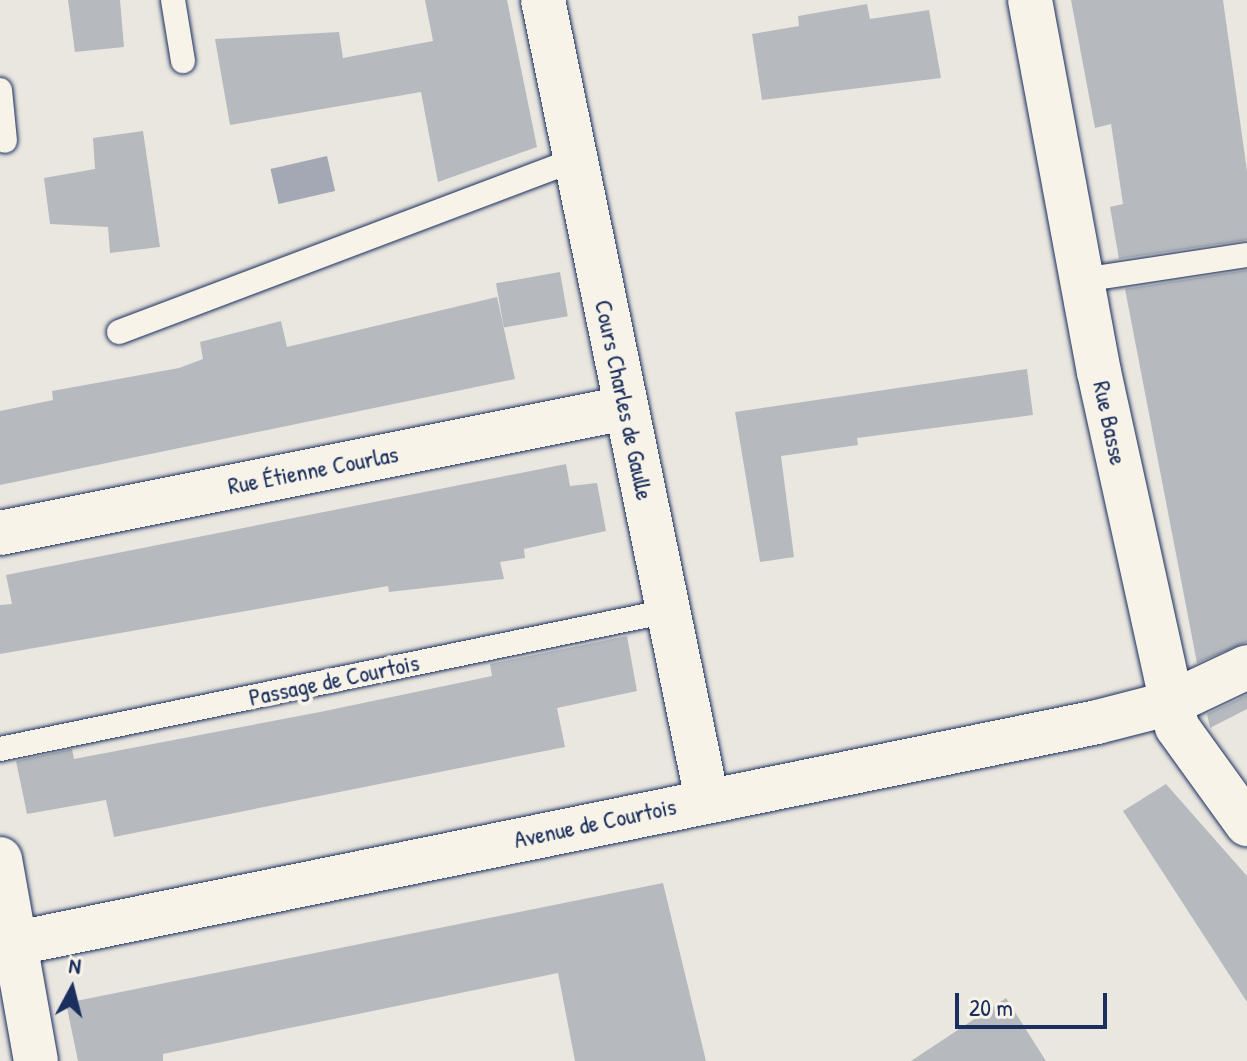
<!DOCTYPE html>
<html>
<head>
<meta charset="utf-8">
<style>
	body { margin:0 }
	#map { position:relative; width:1247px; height:1061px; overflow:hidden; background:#eae7e0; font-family:"Patrick Hand",sans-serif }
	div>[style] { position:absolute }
	.water>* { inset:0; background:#a3a8b4; transform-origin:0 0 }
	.building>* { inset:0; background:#b6babf; transform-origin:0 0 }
	.roads { filter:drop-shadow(0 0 2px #1b2f5e) drop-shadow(0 0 2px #1b2f5e) }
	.service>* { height:24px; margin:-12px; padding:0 12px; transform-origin:12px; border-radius:12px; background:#f7f3e8 }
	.minor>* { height:44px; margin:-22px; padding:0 22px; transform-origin:22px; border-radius:22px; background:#f7f3e8 }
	span { translate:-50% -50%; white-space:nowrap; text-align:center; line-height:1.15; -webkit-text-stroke:8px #f7f3e8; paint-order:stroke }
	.street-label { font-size:24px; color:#1b2f5e }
	.north { position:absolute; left:32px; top:949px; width:80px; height:80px; -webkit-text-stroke:6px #f7f3e8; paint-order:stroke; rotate:7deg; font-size:22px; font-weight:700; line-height:32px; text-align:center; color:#1b2f5e }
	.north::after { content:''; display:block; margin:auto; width:28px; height:36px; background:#1b2f5e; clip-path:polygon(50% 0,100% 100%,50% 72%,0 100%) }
	.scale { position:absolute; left:955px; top:993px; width:152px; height:36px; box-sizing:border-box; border:4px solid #1b2f5e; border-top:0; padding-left:10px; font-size:24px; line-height:28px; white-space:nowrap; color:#1b2f5e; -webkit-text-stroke:6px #f7f3e8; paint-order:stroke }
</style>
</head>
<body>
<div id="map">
	<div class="water">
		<i style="left:327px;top:156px;width:36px;height:58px;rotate:77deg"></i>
	</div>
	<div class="building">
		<i style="clip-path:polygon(68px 0,120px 0,124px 47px,75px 52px)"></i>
		<i style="clip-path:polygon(425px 0,507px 0,537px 147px,438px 182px,421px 92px,230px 125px,215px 39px,339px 32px,343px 58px,433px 41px)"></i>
		<i style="clip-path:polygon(1071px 0,1223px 0,1247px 171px,1247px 240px,1119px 259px,1110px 207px,1123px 204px,1111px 124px,1095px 128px)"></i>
		<i style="clip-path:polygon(867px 4px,870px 19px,929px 10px,941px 78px,762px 100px,752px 34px,799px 26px,798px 16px)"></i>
		<i style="clip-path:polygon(143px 131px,160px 247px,110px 253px,108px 227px,50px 224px,44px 178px,95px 169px,93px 138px)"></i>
		<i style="clip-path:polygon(1247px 270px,1247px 642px,1197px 663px,1125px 289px)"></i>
		<i style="left:560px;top:272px;width:45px;height:65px;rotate:80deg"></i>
		<i style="clip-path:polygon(497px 297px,515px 379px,0 485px,0 411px,53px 400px,52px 391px,179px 368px,203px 359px,200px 342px,281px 321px,287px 347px)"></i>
		<i style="clip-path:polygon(1027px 369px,1033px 415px,857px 438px,858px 445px,781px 456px,794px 557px,760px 562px,735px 412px)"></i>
		<i style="clip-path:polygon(566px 464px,570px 486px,597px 483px,606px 531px,524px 549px,525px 558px,500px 562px,504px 579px,389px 592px,388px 586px,0 654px,0 605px,12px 604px,6px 575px)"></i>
		<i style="clip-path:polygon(627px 636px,637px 691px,557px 708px,565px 747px,114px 837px,106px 800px,27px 814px,16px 761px,72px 749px,74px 759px,320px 712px,492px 676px,490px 664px)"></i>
		<i style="clip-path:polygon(1247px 695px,1247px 709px,1210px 728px,1207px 714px)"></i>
		<i style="clip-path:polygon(1166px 784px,1247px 876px,1247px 1002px,1123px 811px)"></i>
		<i style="clip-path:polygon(663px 883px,706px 1061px,575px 1061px,558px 973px,163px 1054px,163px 1061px,78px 1061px,66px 1003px)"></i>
		<i style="clip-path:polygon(1006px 998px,1046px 1061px,911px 1061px)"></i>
	</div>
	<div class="roads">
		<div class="service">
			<i style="left:173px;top:0;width:62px;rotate:80.7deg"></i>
			<i style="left:0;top:90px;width:51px;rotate:84.4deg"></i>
			<i style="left:1082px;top:280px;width:167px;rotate:-8.6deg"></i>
			<i style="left:119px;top:332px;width:487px;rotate:-20.7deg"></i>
			<i style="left:0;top:749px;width:682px;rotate:-11.67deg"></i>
		</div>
		<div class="minor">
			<i style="left:543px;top:0;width:817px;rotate:78.41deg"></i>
			<i style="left:1030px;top:0;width:378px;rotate:79.5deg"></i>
			<i style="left:1099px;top:372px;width:363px;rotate:77.6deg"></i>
			<i style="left:1177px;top:727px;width:120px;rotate:54.2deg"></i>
			<i style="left:0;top:533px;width:637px;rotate:-11.31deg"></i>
			<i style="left:0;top:859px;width:205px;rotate:79.9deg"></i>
			<i style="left:17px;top:943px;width:1102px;rotate:-11.56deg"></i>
			<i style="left:1097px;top:722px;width:76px;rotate:-14.4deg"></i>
			<i style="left:1171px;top:703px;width:84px;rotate:-25.3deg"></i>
		</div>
	</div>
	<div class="street-label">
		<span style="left:624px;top:400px;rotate:78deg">Cours Charles de Gaulle</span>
		<span style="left:1110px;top:423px;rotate:78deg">Rue Basse</span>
		<span style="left:313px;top:470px;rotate:-11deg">Rue Étienne Courlas</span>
		<span style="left:334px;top:680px;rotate:-12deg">Passage de Courtois</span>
		<span style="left:595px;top:823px;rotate:-12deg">Avenue de Courtois</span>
	</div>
	<div class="north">N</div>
	<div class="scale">20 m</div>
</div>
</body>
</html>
